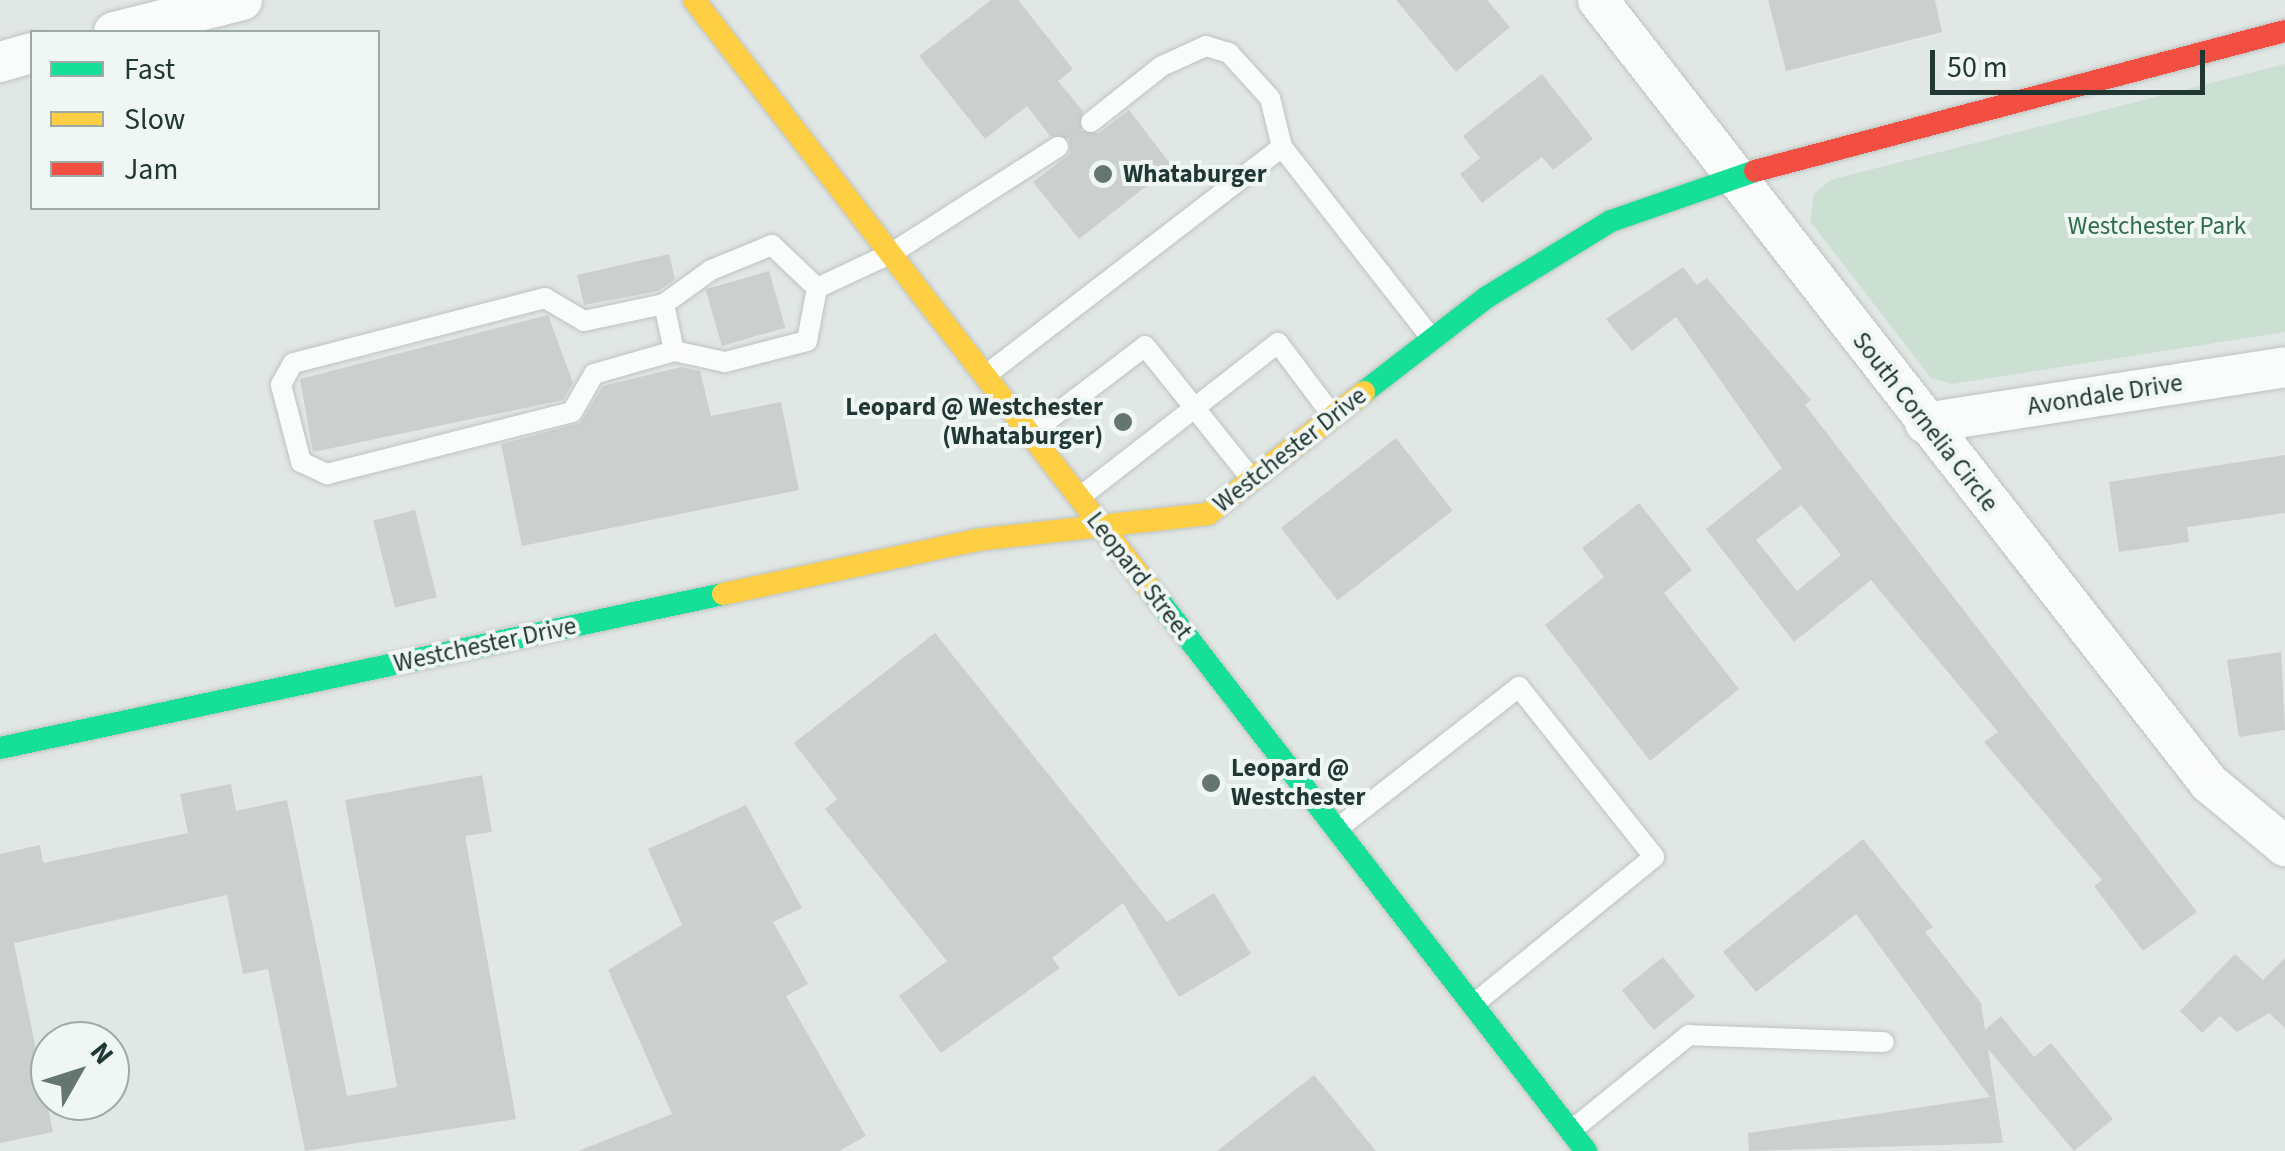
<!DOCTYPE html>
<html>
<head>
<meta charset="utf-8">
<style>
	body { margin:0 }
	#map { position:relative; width:2285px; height:1151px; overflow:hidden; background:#e1e7e4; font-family:"Source Sans 3",sans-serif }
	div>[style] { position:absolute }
	.green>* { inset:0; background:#cbdfd3 }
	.building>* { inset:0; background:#cbd0cf; transform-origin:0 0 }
	.roads { filter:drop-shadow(0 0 2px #bec3c1) drop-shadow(0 0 2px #bec3c1) }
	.lane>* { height:20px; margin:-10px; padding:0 10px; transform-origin:10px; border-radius:10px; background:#fafbfb }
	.street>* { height:40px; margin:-20px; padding:0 20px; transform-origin:20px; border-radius:20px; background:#fafbfb }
	.fast>* { height:22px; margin:-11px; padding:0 11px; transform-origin:11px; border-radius:11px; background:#16e098 }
	.slow>* { height:22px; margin:-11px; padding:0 11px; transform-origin:11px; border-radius:11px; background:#ffcf43 }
	.jam>* { height:22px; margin:-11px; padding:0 11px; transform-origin:11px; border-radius:11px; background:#f24e42 }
	.dots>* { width:28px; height:28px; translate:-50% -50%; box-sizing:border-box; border:5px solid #eff6f3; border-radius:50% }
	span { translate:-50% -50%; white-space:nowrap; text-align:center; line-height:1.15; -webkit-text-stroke:8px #eff6f3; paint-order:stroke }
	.poi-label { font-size:25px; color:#213734; font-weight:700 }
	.left { translate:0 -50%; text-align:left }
	.right { translate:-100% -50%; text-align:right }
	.park-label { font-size:25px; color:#2f6b4d }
	.street-label { font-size:25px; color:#213734 }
	.legend { position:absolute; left:30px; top:30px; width:350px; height:180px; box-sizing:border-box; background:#eff6f3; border:2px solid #9daaa7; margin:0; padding:12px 18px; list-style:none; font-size:30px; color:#213734 }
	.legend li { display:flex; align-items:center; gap:20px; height:50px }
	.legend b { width:50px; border:2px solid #9daaa7 }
	.north { position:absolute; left:30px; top:1021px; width:100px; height:100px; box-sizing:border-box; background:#eff6f3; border:2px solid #9daaa7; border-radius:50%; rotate:51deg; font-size:28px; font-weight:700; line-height:40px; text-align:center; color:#213734 }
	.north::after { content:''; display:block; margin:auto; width:35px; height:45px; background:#647572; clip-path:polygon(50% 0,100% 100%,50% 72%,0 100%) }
	.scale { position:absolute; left:1930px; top:50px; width:275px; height:45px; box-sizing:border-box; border:5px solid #213734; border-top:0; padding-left:12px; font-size:30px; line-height:35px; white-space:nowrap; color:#213734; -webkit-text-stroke:8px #eff6f3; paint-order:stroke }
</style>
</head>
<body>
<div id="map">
	<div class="green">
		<i style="clip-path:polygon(2285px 64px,2285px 332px,1952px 384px,1931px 378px,1810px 221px,1814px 194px,1830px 180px)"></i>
	</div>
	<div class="building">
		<i style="clip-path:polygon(991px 0,1018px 0,1073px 69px,1058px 81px,1083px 111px,1081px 131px,1099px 133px,1129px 110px,1172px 166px,1079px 239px,1033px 182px,1070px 154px,1069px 139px,1050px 136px,1027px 106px,985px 139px,919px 56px)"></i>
		<i style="clip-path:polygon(1396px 0,1487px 0,1510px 27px,1456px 72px)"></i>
		<i style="clip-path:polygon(1768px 0,1935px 0,1942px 32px,1786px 71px)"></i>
		<i style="clip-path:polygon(1542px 74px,1593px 139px,1553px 170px,1542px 157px,1482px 203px,1460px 174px,1480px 158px,1463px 136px)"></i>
		<i style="clip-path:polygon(669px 254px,675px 279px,658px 291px,584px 305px,577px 275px)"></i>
		<i style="clip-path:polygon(evenodd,1683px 267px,1697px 285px,1707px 278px,1811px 400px,1805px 405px,2197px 912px,2143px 951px,2094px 886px,2102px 880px,1984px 742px,1998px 732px,1871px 580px,1794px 642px,1706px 529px,1782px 468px,1676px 317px,1632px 351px,1606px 319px,1683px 267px,1801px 505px,1841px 555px,1797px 591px,1756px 540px,1801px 505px)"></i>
		<i style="left:769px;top:271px;width:59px;height:66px;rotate:74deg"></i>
		<i style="clip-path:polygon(548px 315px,573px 383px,563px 400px,313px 452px,300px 379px)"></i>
		<i style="clip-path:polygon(681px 367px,700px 371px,711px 416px,781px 402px,799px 490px,522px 546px,501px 444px,580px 423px,603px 386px)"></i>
		<i style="left:1396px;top:438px;width:92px;height:146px;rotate:52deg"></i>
		<i style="clip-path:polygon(2285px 455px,2285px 513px,2187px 527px,2189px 542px,2119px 552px,2109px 482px)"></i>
		<i style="clip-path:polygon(1639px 503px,1692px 570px,1664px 593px,1739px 689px,1650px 761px,1545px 625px,1604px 577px,1582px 548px)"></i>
		<i style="left:415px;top:510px;width:90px;height:43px;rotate:76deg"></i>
		<i style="clip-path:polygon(935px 633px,1167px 922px,1214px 893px,1251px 954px,1179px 997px,1123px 903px,1052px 958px,1060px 968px,941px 1053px,899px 996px,947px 961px,825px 809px,837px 799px,794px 743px)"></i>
		<i style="clip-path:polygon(2281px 652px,2285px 730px,2239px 737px,2227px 660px)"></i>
		<i style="clip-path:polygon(482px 775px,492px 832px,465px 836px,516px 1119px,305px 1151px,268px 969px,243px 974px,227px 895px,14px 943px,53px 1132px,0 1143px,0 854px,40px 845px,43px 863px,188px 833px,180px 794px,231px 784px,236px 811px,287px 800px,347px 1096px,397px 1087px,345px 800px)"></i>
		<i style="clip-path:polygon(746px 805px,802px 908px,773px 922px,808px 984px,786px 996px,866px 1136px,839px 1151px,578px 1151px,672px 1114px,608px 970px,682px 925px,648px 849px)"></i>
		<i style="clip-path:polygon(1863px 839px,1933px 927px,1925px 932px,1981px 1003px,1985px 1030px,2001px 1016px,2034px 1057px,2051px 1043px,2113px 1119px,2074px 1151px,1988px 1049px,2003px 1143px,1749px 1151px,1748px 1133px,1990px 1097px,1856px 914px,1756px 992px,1723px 952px)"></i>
		<i style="clip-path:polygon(2235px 954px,2263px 980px,2285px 958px,2285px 1028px,2269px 1013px,2237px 1032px,2220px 1016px,2202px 1033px,2180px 1011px)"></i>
		<i style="left:1663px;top:957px;width:51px;height:53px;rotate:51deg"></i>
		<i style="clip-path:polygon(1314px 1075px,1376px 1151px,1217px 1151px)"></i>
	</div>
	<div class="roads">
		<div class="lane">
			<i style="left:1091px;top:122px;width:90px;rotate:-38.3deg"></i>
			<i style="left:1162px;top:66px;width:48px;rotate:-24.4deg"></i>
			<i style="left:1206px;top:46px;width:24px;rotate:17deg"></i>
			<i style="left:1229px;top:53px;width:61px;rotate:47.7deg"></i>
			<i style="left:1270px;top:98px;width:50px;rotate:76.2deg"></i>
			<i style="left:817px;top:288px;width:54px;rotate:100.7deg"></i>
			<i style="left:807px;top:341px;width:85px;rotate:165.6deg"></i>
			<i style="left:725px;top:362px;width:52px;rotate:-167.8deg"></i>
			<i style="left:674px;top:351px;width:48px;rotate:-102deg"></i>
			<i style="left:664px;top:304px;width:58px;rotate:-35.9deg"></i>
			<i style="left:711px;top:270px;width:66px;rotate:-22.3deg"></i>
			<i style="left:772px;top:245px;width:62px;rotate:43.7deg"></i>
			<i style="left:817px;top:288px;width:83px;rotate:-25deg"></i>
			<i style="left:892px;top:253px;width:197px;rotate:-32.6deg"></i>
			<i style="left:664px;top:304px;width:82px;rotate:168deg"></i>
			<i style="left:584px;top:321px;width:45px;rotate:-149.5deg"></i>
			<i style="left:545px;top:298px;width:260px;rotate:165.5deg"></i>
			<i style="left:293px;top:363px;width:25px;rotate:119deg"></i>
			<i style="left:281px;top:385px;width:80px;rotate:75.4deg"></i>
			<i style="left:301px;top:462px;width:29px;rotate:25deg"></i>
			<i style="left:327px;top:474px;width:253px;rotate:-14.2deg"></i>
			<i style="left:572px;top:412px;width:44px;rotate:-59.9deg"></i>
			<i style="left:594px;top:374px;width:83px;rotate:-16deg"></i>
			<i style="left:986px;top:375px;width:374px;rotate:-37.6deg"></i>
			<i style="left:1282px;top:147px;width:242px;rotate:52deg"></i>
			<i style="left:1031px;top:433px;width:143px;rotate:-37.3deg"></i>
			<i style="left:1145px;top:346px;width:168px;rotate:51.3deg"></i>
			<i style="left:1080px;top:497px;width:251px;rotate:-37.9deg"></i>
			<i style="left:1278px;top:343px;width:90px;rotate:53.1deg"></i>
			<i style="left:1337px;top:829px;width:231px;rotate:-38deg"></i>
			<i style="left:1519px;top:687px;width:217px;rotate:51.5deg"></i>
			<i style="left:1654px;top:857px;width:232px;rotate:140.8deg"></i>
			<i style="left:1572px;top:1130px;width:151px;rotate:-39.1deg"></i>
			<i style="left:1689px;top:1035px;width:195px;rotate:2.1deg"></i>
		</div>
		<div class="street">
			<i style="left:1598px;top:0;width:993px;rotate:52.03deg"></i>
			<i style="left:2209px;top:783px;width:99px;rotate:39.7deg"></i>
			<i style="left:114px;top:32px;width:132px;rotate:-14deg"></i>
			<i style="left:0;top:62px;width:33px;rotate:-16deg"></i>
			<i style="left:1925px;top:423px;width:364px;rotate:-8.8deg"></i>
		</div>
		<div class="fast">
			<i style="left:1364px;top:392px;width:155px;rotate:-37.7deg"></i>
			<i style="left:1487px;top:297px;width:145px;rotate:-31.5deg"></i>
			<i style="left:1611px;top:221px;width:152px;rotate:-19.1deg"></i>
			<i style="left:1154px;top:594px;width:705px;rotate:52.2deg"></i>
			<i style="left:0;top:748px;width:739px;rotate:-12.02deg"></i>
		</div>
		<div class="slow">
			<i style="left:694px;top:0;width:751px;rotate:52.25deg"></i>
			<i style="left:723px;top:594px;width:259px;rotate:-12deg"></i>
			<i style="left:976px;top:540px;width:233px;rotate:-6.4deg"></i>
			<i style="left:1208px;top:514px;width:198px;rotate:-38deg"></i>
		</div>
		<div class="jam">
			<i style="left:1755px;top:171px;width:548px;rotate:-14.8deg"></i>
		</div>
	</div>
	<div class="dots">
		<i style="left:1103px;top:174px;background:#647572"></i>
		<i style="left:1123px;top:422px;background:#647572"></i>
		<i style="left:1211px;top:783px;background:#647572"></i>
	</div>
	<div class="poi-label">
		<span class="left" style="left:1123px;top:174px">Whataburger</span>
		<span class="right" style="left:1103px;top:422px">Leopard @ Westchester<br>(Whataburger)</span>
		<span class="left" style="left:1231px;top:783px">Leopard @<br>Westchester</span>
	</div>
	<div class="park-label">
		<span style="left:2157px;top:226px">Westchester Park</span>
	</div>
	<div class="street-label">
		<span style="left:2105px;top:395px;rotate:-9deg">Avondale Drive</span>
		<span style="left:1925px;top:422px;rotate:52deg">South Cornelia Circle</span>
		<span style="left:1290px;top:450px;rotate:-38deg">Westchester Drive</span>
		<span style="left:1139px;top:576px;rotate:52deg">Leopard Street</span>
		<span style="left:485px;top:645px;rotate:-12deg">Westchester Drive</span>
	</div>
	<ul class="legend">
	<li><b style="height:12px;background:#16e098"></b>Fast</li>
	<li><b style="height:12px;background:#ffcf43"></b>Slow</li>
	<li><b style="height:12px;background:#f24e42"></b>Jam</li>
	</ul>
	<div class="north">N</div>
	<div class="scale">50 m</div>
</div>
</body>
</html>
